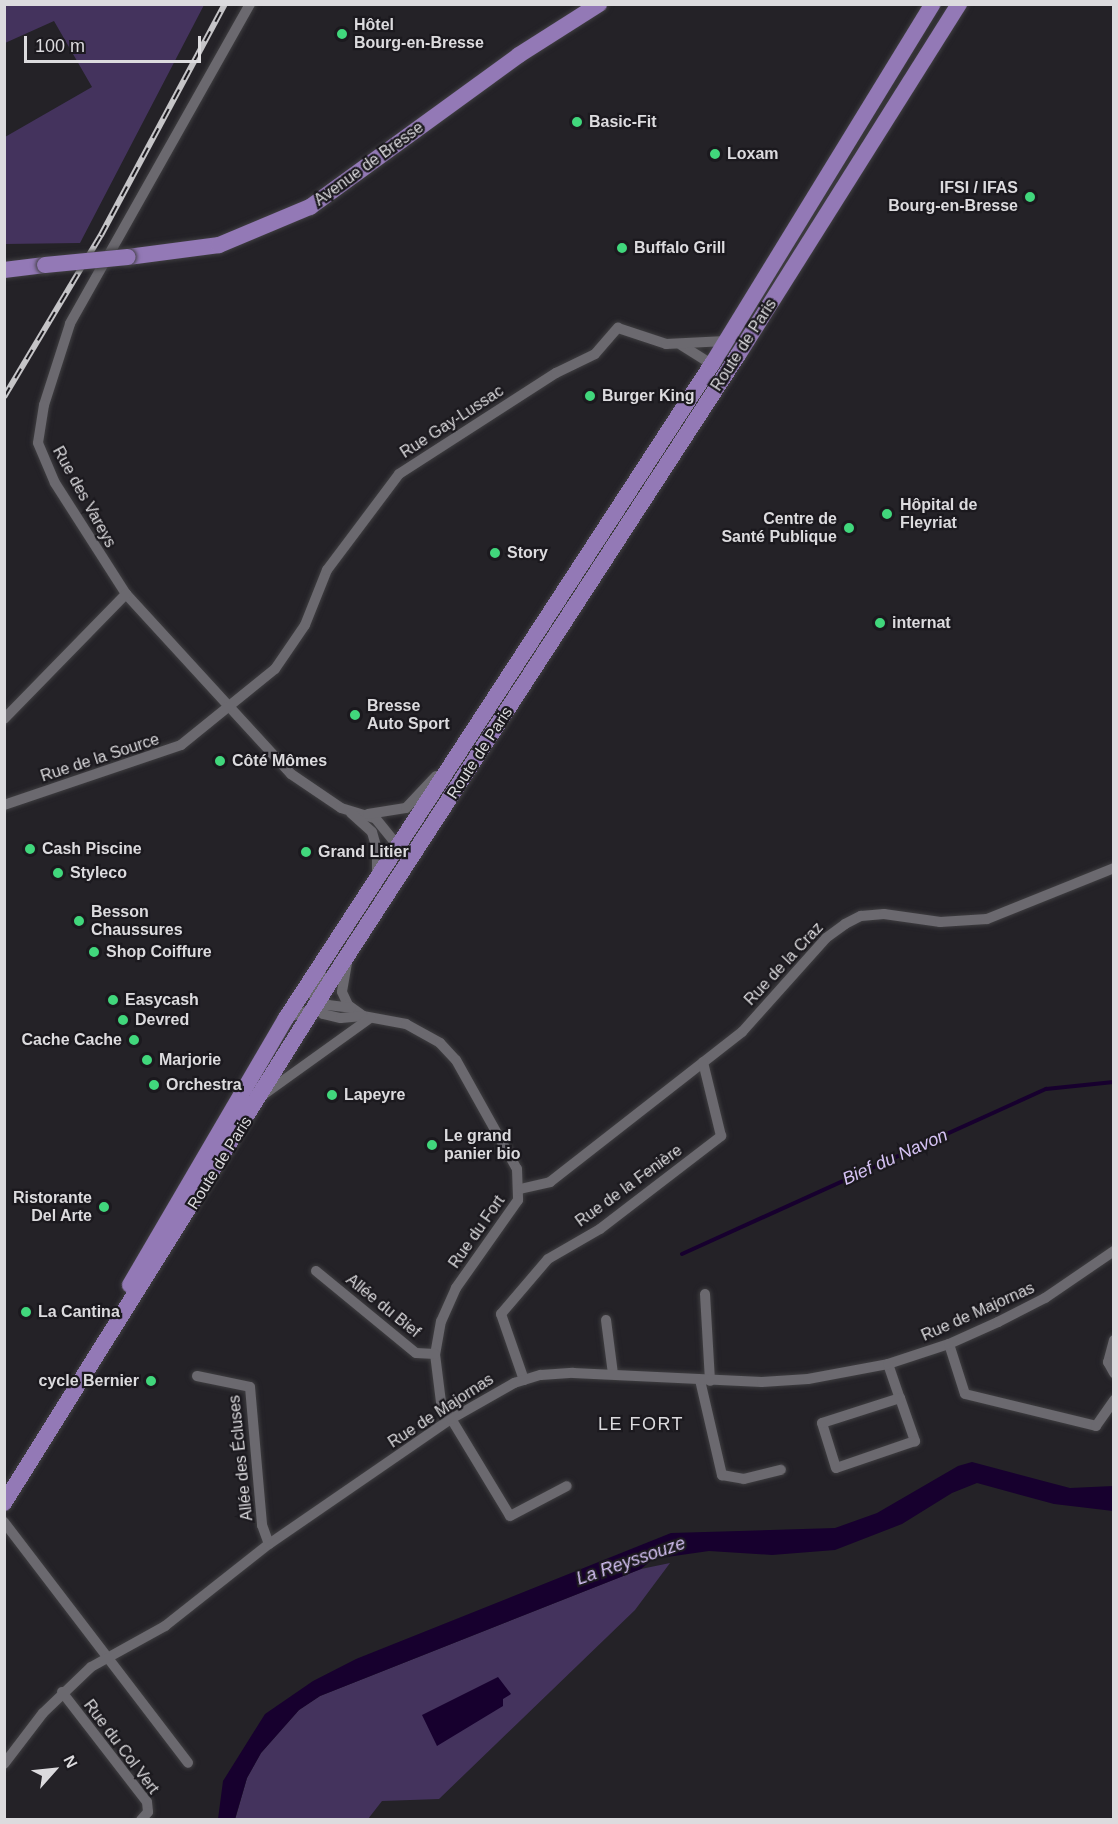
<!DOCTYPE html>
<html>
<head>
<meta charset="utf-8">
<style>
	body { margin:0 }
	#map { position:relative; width:1118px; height:1824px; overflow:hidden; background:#242227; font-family:Arial,sans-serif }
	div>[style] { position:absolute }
	.green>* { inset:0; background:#44335d }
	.water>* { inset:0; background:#17002e }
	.stream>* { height:4px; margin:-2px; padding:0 2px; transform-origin:2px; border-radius:2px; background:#17002e }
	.roads { filter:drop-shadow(0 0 2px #3f3e41) drop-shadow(0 0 2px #3f3e41) }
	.street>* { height:10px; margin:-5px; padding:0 5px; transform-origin:5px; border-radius:5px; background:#6b696f }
	.primary>* { height:16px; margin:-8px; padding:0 8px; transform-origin:8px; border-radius:8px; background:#9379b6 }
	.rail>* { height:6px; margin-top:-3px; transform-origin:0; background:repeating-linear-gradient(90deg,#1b191e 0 11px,#c5c4c7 0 22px); box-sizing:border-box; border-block:2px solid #c5c4c7 }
	.bridges { filter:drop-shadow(0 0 2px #3f3e41) drop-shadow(0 0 2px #3f3e41) }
	.primary-bridge>* { height:16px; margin:-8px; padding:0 8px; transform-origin:8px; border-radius:8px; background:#9379b6 }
	.dots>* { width:16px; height:16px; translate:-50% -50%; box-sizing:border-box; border:3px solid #1b191e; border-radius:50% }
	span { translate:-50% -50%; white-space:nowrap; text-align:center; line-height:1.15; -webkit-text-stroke:4.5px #1b191e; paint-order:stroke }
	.poi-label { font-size:16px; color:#dcdbde; font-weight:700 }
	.left { translate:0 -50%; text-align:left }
	.right { translate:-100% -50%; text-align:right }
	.street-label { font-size:16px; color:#dcdbde }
	.water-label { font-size:18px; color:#d5c2f4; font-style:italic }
	.neighbourhood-label { font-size:18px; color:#dcdbde; letter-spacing:1.5px }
	.frame { position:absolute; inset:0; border:6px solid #dcdbde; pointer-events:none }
	.north { position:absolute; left:24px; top:1740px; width:60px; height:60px; -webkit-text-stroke:4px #1b191e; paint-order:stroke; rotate:63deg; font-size:16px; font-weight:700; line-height:24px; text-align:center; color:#dcdbde }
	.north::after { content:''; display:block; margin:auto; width:21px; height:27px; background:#dcdbde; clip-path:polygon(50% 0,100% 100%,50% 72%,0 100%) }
	.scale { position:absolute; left:24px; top:36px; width:177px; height:27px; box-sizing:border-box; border:3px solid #dcdbde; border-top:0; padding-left:8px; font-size:18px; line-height:21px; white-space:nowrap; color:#dcdbde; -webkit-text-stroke:4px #1b191e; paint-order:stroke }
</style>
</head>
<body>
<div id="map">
	<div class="green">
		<i style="clip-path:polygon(5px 4px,204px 5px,80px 243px,5px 244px,5px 137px,92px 87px,54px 21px,5px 43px)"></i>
		<i style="clip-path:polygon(670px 1563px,635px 1610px,439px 1799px,382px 1801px,368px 1819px,235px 1820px,247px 1778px,261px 1753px,299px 1710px,320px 1696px,641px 1569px)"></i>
	</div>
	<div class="water">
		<i style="clip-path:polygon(972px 1462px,1070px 1488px,1113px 1486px,1113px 1511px,1054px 1504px,977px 1483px,952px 1493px,902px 1524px,835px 1550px,772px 1555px,709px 1551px,653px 1559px,641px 1569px,320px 1696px,299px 1710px,261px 1753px,247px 1778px,235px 1819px,218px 1819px,223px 1781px,265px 1714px,313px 1681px,356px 1659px,671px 1533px,835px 1528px,877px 1513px,958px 1466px)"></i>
		<i style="clip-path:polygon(498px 1677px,511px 1694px,503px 1699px,503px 1706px,437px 1746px,422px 1715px)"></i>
	</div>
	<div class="stream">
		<i style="left:682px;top:1254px;width:400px;rotate:-24.4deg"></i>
		<i style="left:1046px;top:1089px;width:68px;rotate:-5.9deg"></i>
	</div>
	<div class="roads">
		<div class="street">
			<i style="left:250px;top:4px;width:367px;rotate:119.4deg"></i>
			<i style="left:70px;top:324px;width:85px;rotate:107.8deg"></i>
			<i style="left:44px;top:405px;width:38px;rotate:99deg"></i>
			<i style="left:38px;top:443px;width:43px;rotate:67deg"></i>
			<i style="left:55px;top:483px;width:132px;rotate:57.4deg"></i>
			<i style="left:126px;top:594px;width:244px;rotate:47.5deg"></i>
			<i style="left:291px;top:774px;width:60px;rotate:34.2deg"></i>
			<i style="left:341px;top:808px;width:37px;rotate:17deg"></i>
			<i style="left:376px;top:819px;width:27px;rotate:51deg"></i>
			<i style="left:393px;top:840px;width:14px;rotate:73deg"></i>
			<i style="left:681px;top:345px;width:36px;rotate:32deg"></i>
			<i style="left:4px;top:719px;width:175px;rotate:-45.7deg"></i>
			<i style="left:4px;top:805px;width:187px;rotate:-18.7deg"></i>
			<i style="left:181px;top:745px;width:121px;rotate:-39deg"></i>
			<i style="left:275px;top:669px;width:53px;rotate:-55.7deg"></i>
			<i style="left:305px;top:625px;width:59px;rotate:-68.2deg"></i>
			<i style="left:327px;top:570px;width:120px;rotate:-53.1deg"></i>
			<i style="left:399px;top:474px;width:187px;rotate:-32.8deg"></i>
			<i style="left:556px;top:373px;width:43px;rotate:-26deg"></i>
			<i style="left:595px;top:354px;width:35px;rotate:-49deg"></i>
			<i style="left:618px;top:328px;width:51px;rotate:18.4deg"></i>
			<i style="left:666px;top:344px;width:60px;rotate:-2.9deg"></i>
			<i style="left:351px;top:813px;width:28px;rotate:42deg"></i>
			<i style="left:372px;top:832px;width:18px;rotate:74deg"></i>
			<i style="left:377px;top:849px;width:25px;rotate:90deg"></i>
			<i style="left:368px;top:814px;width:38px;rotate:-9deg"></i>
			<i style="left:406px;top:808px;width:44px;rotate:-46.8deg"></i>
			<i style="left:347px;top:963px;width:29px;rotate:100deg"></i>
			<i style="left:342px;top:992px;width:14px;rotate:65deg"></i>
			<i style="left:348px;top:1005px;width:19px;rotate:36deg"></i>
			<i style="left:363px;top:1016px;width:44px;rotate:10.5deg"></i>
			<i style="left:406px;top:1024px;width:39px;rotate:29deg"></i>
			<i style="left:440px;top:1043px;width:23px;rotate:47deg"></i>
			<i style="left:456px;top:1060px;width:125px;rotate:60.8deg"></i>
			<i style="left:517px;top:1169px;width:31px;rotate:88deg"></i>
			<i style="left:518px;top:1200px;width:108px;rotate:125.2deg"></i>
			<i style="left:456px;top:1288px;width:36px;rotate:114deg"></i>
			<i style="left:441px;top:1321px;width:34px;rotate:100deg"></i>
			<i style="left:435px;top:1354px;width:48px;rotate:82.9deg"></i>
			<i style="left:441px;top:1402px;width:133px;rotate:58.8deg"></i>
			<i style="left:510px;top:1516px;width:64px;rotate:-27.8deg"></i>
			<i style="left:322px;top:976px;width:22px;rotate:112deg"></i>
			<i style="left:314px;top:996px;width:20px;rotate:63deg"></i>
			<i style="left:323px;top:1014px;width:18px;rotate:13deg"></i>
			<i style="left:341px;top:1018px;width:22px;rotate:-5deg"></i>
			<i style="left:288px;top:1017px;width:42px;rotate:-16.7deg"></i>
			<i style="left:328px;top:1005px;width:23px;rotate:7deg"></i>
			<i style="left:263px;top:1095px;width:132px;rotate:-35.7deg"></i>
			<i style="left:520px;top:1189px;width:31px;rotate:-13deg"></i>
			<i style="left:550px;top:1182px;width:244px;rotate:-38deg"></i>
			<i style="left:742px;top:1032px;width:126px;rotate:-48.2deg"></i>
			<i style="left:826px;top:938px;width:24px;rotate:-36deg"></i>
			<i style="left:845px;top:924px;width:18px;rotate:-27deg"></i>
			<i style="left:861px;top:916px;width:23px;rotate:-5deg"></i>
			<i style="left:884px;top:914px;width:57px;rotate:8.1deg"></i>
			<i style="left:940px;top:922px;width:47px;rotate:-3.7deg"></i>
			<i style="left:987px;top:919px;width:137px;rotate:-21.9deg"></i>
			<i style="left:316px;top:1271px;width:129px;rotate:39.4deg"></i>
			<i style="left:416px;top:1353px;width:19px;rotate:3deg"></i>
			<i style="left:705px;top:1294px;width:87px;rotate:86.7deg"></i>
			<i style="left:606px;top:1320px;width:54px;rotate:82.6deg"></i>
			<i style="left:1114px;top:1340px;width:23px;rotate:105deg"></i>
			<i style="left:1108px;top:1362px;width:13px;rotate:61deg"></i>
			<i style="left:949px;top:1344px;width:52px;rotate:72.3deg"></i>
			<i style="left:965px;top:1394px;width:135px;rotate:13.7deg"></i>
			<i style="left:1096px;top:1426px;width:32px;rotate:-55deg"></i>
			<i style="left:888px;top:1364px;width:36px;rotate:71deg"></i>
			<i style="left:900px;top:1398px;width:46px;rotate:70.8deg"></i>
			<i style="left:915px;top:1441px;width:83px;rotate:161.1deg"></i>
			<i style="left:836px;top:1468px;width:47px;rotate:-107.3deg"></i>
			<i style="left:822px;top:1423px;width:82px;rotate:-17.8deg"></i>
			<i style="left:197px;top:1376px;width:54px;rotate:11.7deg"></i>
			<i style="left:250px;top:1387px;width:139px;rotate:85deg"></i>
			<i style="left:262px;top:1525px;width:20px;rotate:70deg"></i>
			<i style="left:524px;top:1380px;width:70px;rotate:-109.2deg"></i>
			<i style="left:501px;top:1314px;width:72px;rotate:-49.5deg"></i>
			<i style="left:548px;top:1259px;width:60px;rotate:-30deg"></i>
			<i style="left:600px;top:1229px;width:153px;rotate:-37.5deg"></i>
			<i style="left:721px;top:1136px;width:76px;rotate:-103.7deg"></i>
			<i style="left:700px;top:1380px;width:98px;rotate:77deg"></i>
			<i style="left:722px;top:1475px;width:22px;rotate:10deg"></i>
			<i style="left:744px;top:1479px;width:38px;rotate:-14deg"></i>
			<i style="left:4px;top:1522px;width:303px;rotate:52.6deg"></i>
			<i style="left:62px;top:1692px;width:139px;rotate:52.3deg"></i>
			<i style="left:147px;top:1802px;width:10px;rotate:84deg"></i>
			<i style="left:148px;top:1812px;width:11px;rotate:131deg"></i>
			<i style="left:4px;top:1764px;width:64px;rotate:-52.6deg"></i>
			<i style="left:43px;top:1713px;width:66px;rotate:-43.8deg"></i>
			<i style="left:91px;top:1667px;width:85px;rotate:-29deg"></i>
			<i style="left:165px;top:1626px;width:132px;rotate:-38.3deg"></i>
			<i style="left:269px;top:1544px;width:221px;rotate:-34.5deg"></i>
			<i style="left:451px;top:1419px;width:73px;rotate:-29.7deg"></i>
			<i style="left:514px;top:1383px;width:28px;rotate:-17deg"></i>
			<i style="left:541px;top:1375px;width:32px;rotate:-4deg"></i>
			<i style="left:573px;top:1373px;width:189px;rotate:2.7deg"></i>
			<i style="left:762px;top:1382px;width:46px;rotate:-3.7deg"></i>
			<i style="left:808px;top:1379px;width:81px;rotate:-10.6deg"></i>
			<i style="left:888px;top:1364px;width:64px;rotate:-18.2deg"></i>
			<i style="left:949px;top:1344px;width:54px;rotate:-24.2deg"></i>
			<i style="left:998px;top:1322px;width:53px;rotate:-27.1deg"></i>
			<i style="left:1045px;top:1298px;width:83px;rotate:-34.3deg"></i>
		</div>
		<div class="primary">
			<i style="left:128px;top:257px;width:92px;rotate:-7.5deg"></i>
			<i style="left:219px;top:245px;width:99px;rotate:-22.7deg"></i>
			<i style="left:310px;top:207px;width:258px;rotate:-36deg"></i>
			<i style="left:519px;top:55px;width:95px;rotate:-32.5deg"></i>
			<i style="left:4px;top:270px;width:41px;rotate:-7deg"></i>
			<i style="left:130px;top:1285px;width:309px;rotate:-59.7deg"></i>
			<i style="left:286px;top:1018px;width:781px;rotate:-56.92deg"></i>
			<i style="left:712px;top:364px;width:422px;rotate:-58.5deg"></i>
			<i style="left:4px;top:1503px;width:618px;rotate:-57.96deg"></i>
			<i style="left:332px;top:979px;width:744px;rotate:-56.95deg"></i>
			<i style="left:738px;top:355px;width:415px;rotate:-57.8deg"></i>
		</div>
	</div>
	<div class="rail">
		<i style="left:4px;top:397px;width:189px;rotate:-59.1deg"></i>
		<i style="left:101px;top:235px;width:262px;rotate:-61.8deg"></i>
	</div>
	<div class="bridges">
		<div class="primary-bridge">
			<i style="left:45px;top:265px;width:83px;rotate:-5.5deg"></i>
		</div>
	</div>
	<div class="dots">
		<i style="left:342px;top:34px;background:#41d77c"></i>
		<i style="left:577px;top:122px;background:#41d77c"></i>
		<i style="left:715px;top:154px;background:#41d77c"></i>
		<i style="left:1030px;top:197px;background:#41d77c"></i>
		<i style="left:622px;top:248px;background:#41d77c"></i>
		<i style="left:590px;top:396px;background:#41d77c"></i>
		<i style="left:887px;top:514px;background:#41d77c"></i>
		<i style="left:849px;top:528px;background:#41d77c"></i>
		<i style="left:495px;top:553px;background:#41d77c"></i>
		<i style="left:880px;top:623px;background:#41d77c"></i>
		<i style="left:355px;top:715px;background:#41d77c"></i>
		<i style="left:220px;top:761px;background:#41d77c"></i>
		<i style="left:30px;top:849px;background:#41d77c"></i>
		<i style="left:306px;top:852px;background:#41d77c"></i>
		<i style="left:58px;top:873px;background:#41d77c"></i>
		<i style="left:79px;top:921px;background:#41d77c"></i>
		<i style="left:94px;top:952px;background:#41d77c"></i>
		<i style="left:113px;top:1000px;background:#41d77c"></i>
		<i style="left:123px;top:1020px;background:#41d77c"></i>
		<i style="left:134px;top:1040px;background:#41d77c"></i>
		<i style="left:147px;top:1060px;background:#41d77c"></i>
		<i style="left:154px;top:1085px;background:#41d77c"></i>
		<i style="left:332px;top:1095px;background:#41d77c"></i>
		<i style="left:432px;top:1145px;background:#41d77c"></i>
		<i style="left:104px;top:1207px;background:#41d77c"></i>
		<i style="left:26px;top:1312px;background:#41d77c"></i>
		<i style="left:151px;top:1381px;background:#41d77c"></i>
	</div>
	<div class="poi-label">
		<span class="left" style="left:354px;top:34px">Hôtel<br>Bourg-en-Bresse</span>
		<span class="left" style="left:589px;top:122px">Basic-Fit</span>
		<span class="left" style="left:727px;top:154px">Loxam</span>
		<span class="right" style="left:1018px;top:197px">IFSI / IFAS<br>Bourg-en-Bresse</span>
		<span class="left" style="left:634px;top:248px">Buffalo Grill</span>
		<span class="left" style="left:602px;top:396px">Burger King</span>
		<span class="left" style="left:900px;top:514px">Hôpital de<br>Fleyriat</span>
		<span class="right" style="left:837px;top:528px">Centre de<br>Santé Publique</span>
		<span class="left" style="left:507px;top:553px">Story</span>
		<span class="left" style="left:892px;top:623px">internat</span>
		<span class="left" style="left:367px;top:715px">Bresse<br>Auto Sport</span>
		<span class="left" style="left:232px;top:761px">Côté Mômes</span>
		<span class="left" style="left:42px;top:849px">Cash Piscine</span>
		<span class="left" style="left:318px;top:852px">Grand Litier</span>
		<span class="left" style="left:70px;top:873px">Styleco</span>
		<span class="left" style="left:91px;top:921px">Besson<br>Chaussures</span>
		<span class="left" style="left:106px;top:952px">Shop Coiffure</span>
		<span class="left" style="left:125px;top:1000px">Easycash</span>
		<span class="left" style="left:135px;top:1020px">Devred</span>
		<span class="right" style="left:122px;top:1040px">Cache Cache</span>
		<span class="left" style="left:159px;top:1060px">Marjorie</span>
		<span class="left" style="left:166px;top:1085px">Orchestra</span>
		<span class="left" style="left:344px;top:1095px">Lapeyre</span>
		<span class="left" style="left:444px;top:1145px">Le grand<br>panier bio</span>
		<span class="right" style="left:92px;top:1207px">Ristorante<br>Del Arte</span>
		<span class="left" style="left:38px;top:1312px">La Cantina</span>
		<span class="right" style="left:139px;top:1381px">cycle Bernier</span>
	</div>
	<div class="street-label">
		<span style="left:369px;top:164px;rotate:-36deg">Avenue de Bresse</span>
		<span style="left:744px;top:345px;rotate:-57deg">Route de Paris</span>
		<span style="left:452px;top:422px;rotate:-33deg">Rue Gay-Lussac</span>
		<span style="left:84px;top:497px;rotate:61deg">Rue des Vareys</span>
		<span style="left:480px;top:753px;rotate:-57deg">Route de Paris</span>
		<span style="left:100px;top:758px;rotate:-18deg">Rue de la Source</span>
		<span style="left:784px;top:964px;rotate:-47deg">Rue de la Craz</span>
		<span style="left:220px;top:1163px;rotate:-58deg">Route de Paris</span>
		<span style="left:629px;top:1186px;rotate:-36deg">Rue de la Fenière</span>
		<span style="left:477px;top:1232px;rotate:-55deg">Rue du Fort</span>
		<span style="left:383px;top:1306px;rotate:39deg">Allée du Bief</span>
		<span style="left:978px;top:1312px;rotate:-24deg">Rue de Majornas</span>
		<span style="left:441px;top:1411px;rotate:-33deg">Rue de Majornas</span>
		<span style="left:241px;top:1458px;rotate:-96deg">Allée des Écluses</span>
		<span style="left:121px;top:1747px;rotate:53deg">Rue du Col Vert</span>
	</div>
	<div class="water-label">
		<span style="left:895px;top:1157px;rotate:-24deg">Bief du Navon</span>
		<span style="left:631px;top:1561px;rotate:-19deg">La Reyssouze</span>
	</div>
	<div class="neighbourhood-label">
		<span style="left:641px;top:1424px">LE FORT</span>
	</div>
	<div class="frame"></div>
	<div class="north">N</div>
	<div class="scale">100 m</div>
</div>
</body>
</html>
